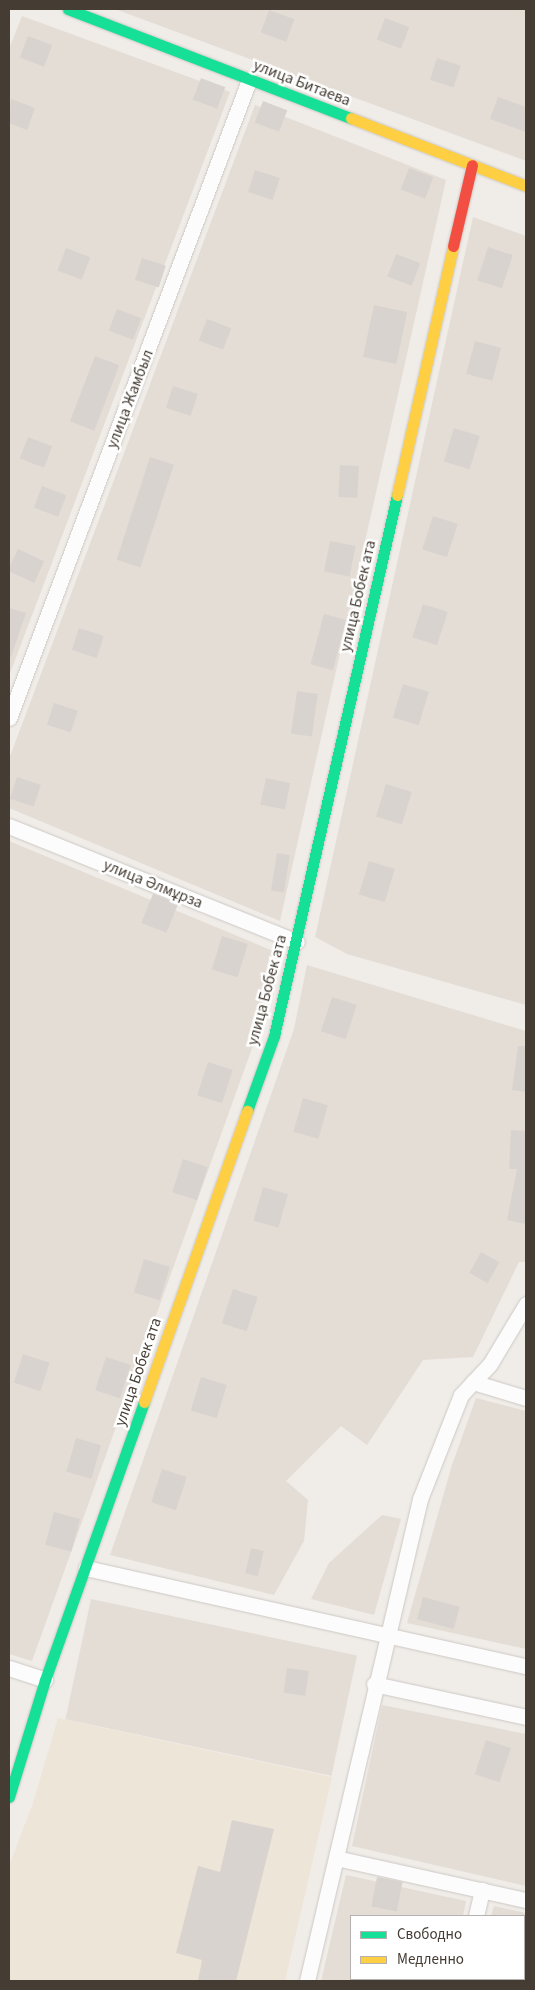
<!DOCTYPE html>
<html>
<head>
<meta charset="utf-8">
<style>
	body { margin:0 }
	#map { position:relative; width:535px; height:1990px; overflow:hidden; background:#f0ece8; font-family:"Source Sans 3",sans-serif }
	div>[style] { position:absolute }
	.residential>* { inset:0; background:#e4ddd5; transform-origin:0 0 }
	.education>* { inset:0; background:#eee5d9 }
	.building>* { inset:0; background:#d8d3cf; transform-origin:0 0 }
	.roads { filter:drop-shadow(0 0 1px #ccc8c4) drop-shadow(0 0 1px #ccc8c4) }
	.street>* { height:15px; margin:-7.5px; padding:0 7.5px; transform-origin:7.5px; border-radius:7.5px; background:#fdfcfc }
	.fast>* { height:11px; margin:-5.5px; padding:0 5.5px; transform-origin:5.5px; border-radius:5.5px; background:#16e098 }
	.slow>* { height:11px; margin:-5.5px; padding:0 5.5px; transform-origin:5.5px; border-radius:5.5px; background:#ffcf43 }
	.jam>* { height:11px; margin:-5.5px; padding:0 5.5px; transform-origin:5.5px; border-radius:5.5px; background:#f24e42 }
	span { translate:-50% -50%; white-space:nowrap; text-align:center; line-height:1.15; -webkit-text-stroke:5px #fff; paint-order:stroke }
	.street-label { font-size:16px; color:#453d34 }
	.frame { position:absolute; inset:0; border:10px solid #453d34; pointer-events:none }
	.legend { position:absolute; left:350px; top:1915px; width:175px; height:65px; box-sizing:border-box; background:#fff; border:1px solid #b5b1ae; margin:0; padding:6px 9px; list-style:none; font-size:15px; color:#453d34 }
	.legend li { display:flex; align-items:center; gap:10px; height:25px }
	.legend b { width:25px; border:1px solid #b5b1ae }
</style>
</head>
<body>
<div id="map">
	<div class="residential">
		<i style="clip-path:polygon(115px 9px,526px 9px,526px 161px,131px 15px)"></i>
		<i style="clip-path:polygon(22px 16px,230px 92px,9px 676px,9px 49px)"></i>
		<i style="clip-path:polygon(255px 105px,446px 180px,280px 921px,9px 808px,9px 759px)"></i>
		<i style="clip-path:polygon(473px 217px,526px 236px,526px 1005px,347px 954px,315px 937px)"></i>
		<i style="clip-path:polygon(9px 841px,278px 953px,256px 1037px,32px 1661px,9px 1654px)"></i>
		<i style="clip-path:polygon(307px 965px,526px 1031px,526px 1262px,519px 1262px,473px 1357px,423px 1360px,367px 1445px,341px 1426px,286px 1481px,308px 1500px,304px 1541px,274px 1595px,110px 1555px,294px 1029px)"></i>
		<i style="clip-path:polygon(476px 1398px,526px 1411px,526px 1649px,407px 1623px,452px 1465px)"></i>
		<i style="clip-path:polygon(382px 1515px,401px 1519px,374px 1615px,311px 1599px,329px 1563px)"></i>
		<i style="left:91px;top:1599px;width:272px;height:123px;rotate:12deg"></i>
		<i style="clip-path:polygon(382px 1705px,526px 1734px,526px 1886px,352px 1846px)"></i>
		<i style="clip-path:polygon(346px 1875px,466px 1901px,463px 1916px,351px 1916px,351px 1979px,449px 1981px,321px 1981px)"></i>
		<i style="clip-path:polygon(494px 1906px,526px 1913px,526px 1981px,477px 1981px,524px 1979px,524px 1916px,491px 1916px)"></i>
	</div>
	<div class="education">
		<i style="clip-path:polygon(58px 1718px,332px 1777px,285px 1981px,9px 1981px,9px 1866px,33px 1803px)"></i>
	</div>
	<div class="building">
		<i style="left:269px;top:10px;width:27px;height:24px;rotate:20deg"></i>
		<i style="left:385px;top:18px;width:26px;height:23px;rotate:21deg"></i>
		<i style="left:28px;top:36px;width:26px;height:23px;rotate:21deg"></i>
		<i style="left:437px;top:58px;width:25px;height:23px;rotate:18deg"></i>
		<i style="left:201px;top:78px;width:26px;height:23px;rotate:21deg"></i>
		<i style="clip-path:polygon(498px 97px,526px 107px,526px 132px,490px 119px)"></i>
		<i style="clip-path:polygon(11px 99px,35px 108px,27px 130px,9px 123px)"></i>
		<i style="left:263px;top:101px;width:26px;height:23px;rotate:21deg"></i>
		<i style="left:409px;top:168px;width:26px;height:23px;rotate:21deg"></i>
		<i style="left:255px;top:170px;width:26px;height:23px;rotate:18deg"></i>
		<i style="left:488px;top:247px;width:26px;height:35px;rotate:18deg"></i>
		<i style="left:66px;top:248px;width:26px;height:24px;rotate:21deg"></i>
		<i style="left:396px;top:254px;width:26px;height:24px;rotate:21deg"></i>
		<i style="left:142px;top:258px;width:25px;height:23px;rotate:18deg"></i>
		<i style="left:374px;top:305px;width:34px;height:53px;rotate:12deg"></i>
		<i style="left:117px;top:309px;width:26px;height:23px;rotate:21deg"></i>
		<i style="left:207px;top:319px;width:26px;height:23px;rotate:21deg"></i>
		<i style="left:475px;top:341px;width:27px;height:34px;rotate:15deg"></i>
		<i style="left:95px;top:356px;width:26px;height:70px;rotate:21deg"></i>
		<i style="left:173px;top:386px;width:26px;height:23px;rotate:18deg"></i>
		<i style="left:454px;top:428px;width:27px;height:35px;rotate:17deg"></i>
		<i style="left:28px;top:437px;width:26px;height:23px;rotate:21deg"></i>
		<i style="left:150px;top:457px;width:25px;height:108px;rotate:18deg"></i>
		<i style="left:340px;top:465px;width:19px;height:32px;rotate:3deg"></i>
		<i style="left:42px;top:486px;width:26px;height:23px;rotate:21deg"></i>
		<i style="left:433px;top:516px;width:26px;height:35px;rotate:18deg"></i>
		<i style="left:330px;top:541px;width:26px;height:31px;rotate:11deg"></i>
		<i style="left:18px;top:549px;width:29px;height:24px;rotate:25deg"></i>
		<i style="left:423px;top:604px;width:26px;height:35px;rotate:18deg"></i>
		<i style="clip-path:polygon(9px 608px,26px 613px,11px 657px,9px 656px)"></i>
		<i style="left:324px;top:614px;width:23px;height:52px;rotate:15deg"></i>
		<i style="left:79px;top:628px;width:26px;height:23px;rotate:18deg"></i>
		<i style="left:403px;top:684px;width:27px;height:35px;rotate:17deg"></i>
		<i style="left:297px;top:691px;width:21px;height:43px;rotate:8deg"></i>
		<i style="left:54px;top:703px;width:25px;height:23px;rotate:18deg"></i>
		<i style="left:17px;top:777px;width:25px;height:23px;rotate:18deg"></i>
		<i style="left:266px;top:778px;width:25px;height:27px;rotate:12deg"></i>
		<i style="left:386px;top:784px;width:27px;height:34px;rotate:17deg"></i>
		<i style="left:277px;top:853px;width:13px;height:38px;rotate:9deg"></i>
		<i style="left:369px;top:861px;width:27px;height:35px;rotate:17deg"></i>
		<i style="left:153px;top:894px;width:27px;height:31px;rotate:22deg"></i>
		<i style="left:222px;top:936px;width:27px;height:35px;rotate:17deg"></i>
		<i style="left:332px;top:997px;width:26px;height:36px;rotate:18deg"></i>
		<i style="clip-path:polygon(518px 1046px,526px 1046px,526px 1092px,512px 1090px)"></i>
		<i style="left:208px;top:1062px;width:26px;height:35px;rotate:18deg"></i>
		<i style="left:303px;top:1098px;width:26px;height:35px;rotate:16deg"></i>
		<i style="clip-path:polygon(511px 1130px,526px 1131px,526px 1224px,507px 1220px,517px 1169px,509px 1169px)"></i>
		<i style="left:183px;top:1159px;width:26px;height:35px;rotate:18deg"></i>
		<i style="left:263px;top:1187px;width:26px;height:35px;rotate:16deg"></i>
		<i style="left:481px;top:1252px;width:21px;height:24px;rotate:29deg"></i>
		<i style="left:144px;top:1259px;width:27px;height:35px;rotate:17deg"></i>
		<i style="left:233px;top:1289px;width:26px;height:36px;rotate:18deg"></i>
		<i style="left:23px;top:1354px;width:28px;height:30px;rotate:18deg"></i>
		<i style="left:106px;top:1357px;width:26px;height:35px;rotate:18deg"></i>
		<i style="left:201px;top:1377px;width:27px;height:35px;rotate:17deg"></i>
		<i style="left:76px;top:1438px;width:26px;height:35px;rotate:16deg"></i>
		<i style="left:162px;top:1469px;width:26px;height:35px;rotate:18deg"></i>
		<i style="left:54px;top:1512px;width:27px;height:34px;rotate:15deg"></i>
		<i style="left:251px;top:1548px;width:13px;height:26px;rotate:13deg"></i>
		<i style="left:423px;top:1597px;width:38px;height:23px;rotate:15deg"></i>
		<i style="left:287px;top:1668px;width:22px;height:25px;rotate:8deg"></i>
		<i style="left:486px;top:1740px;width:26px;height:36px;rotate:18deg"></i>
		<i style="clip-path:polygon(232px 1820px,274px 1829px,236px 1981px,198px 1981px,202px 1960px,176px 1953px,198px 1866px,220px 1872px)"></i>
		<i style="left:377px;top:1877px;width:26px;height:30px;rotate:11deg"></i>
	</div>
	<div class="roads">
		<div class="street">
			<i style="left:9px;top:718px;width:682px;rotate:-69.38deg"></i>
			<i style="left:9px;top:826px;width:310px;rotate:21.9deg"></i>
			<i style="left:473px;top:1382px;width:55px;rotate:16.8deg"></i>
			<i style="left:86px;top:1568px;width:451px;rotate:12.6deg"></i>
			<i style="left:9px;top:1668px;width:38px;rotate:18deg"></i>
			<i style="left:374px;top:1684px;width:156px;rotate:12.2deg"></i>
			<i style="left:336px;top:1858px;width:195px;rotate:12.5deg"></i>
			<i style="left:476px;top:1916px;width:27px;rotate:-77deg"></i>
			<i style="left:307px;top:1981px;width:495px;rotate:-76.8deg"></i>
			<i style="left:420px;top:1499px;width:112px;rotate:-68.5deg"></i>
			<i style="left:461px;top:1395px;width:42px;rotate:-46.9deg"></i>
			<i style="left:490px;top:1364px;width:70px;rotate:-59deg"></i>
			<i style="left:462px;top:1981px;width:2px;rotate:-63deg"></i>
		</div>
		<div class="fast">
			<i style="left:68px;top:9px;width:303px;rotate:21.1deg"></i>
			<i style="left:247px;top:1111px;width:80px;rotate:-70.2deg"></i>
			<i style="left:274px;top:1036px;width:555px;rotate:-77.19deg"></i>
			<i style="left:9px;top:1797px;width:122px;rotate:-72.9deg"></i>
			<i style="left:45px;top:1680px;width:295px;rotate:-70.4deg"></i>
		</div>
		<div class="slow">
			<i style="left:351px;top:118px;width:188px;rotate:21.2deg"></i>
			<i style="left:397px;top:495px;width:255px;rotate:-77.3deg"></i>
			<i style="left:144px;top:1402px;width:309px;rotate:-70.5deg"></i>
		</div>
		<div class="jam">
			<i style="left:453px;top:246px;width:83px;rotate:-76.8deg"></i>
		</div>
	</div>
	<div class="street-label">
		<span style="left:302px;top:83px;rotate:21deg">улица Битаева</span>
		<span style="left:130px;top:399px;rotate:-69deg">улица Жамбыл</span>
		<span style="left:358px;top:596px;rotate:-77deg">улица Бобек ата</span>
		<span style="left:153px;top:884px;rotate:22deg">улица Әлмұрза</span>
		<span style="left:267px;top:990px;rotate:-75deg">улица Бобек ата</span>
		<span style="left:138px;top:1372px;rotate:-71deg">улица Бобек ата</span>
	</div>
	<div class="frame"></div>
	<ul class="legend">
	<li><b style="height:6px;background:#16e098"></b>Свободно</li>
	<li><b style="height:6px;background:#ffcf43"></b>Медленно</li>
	</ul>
</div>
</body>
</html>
